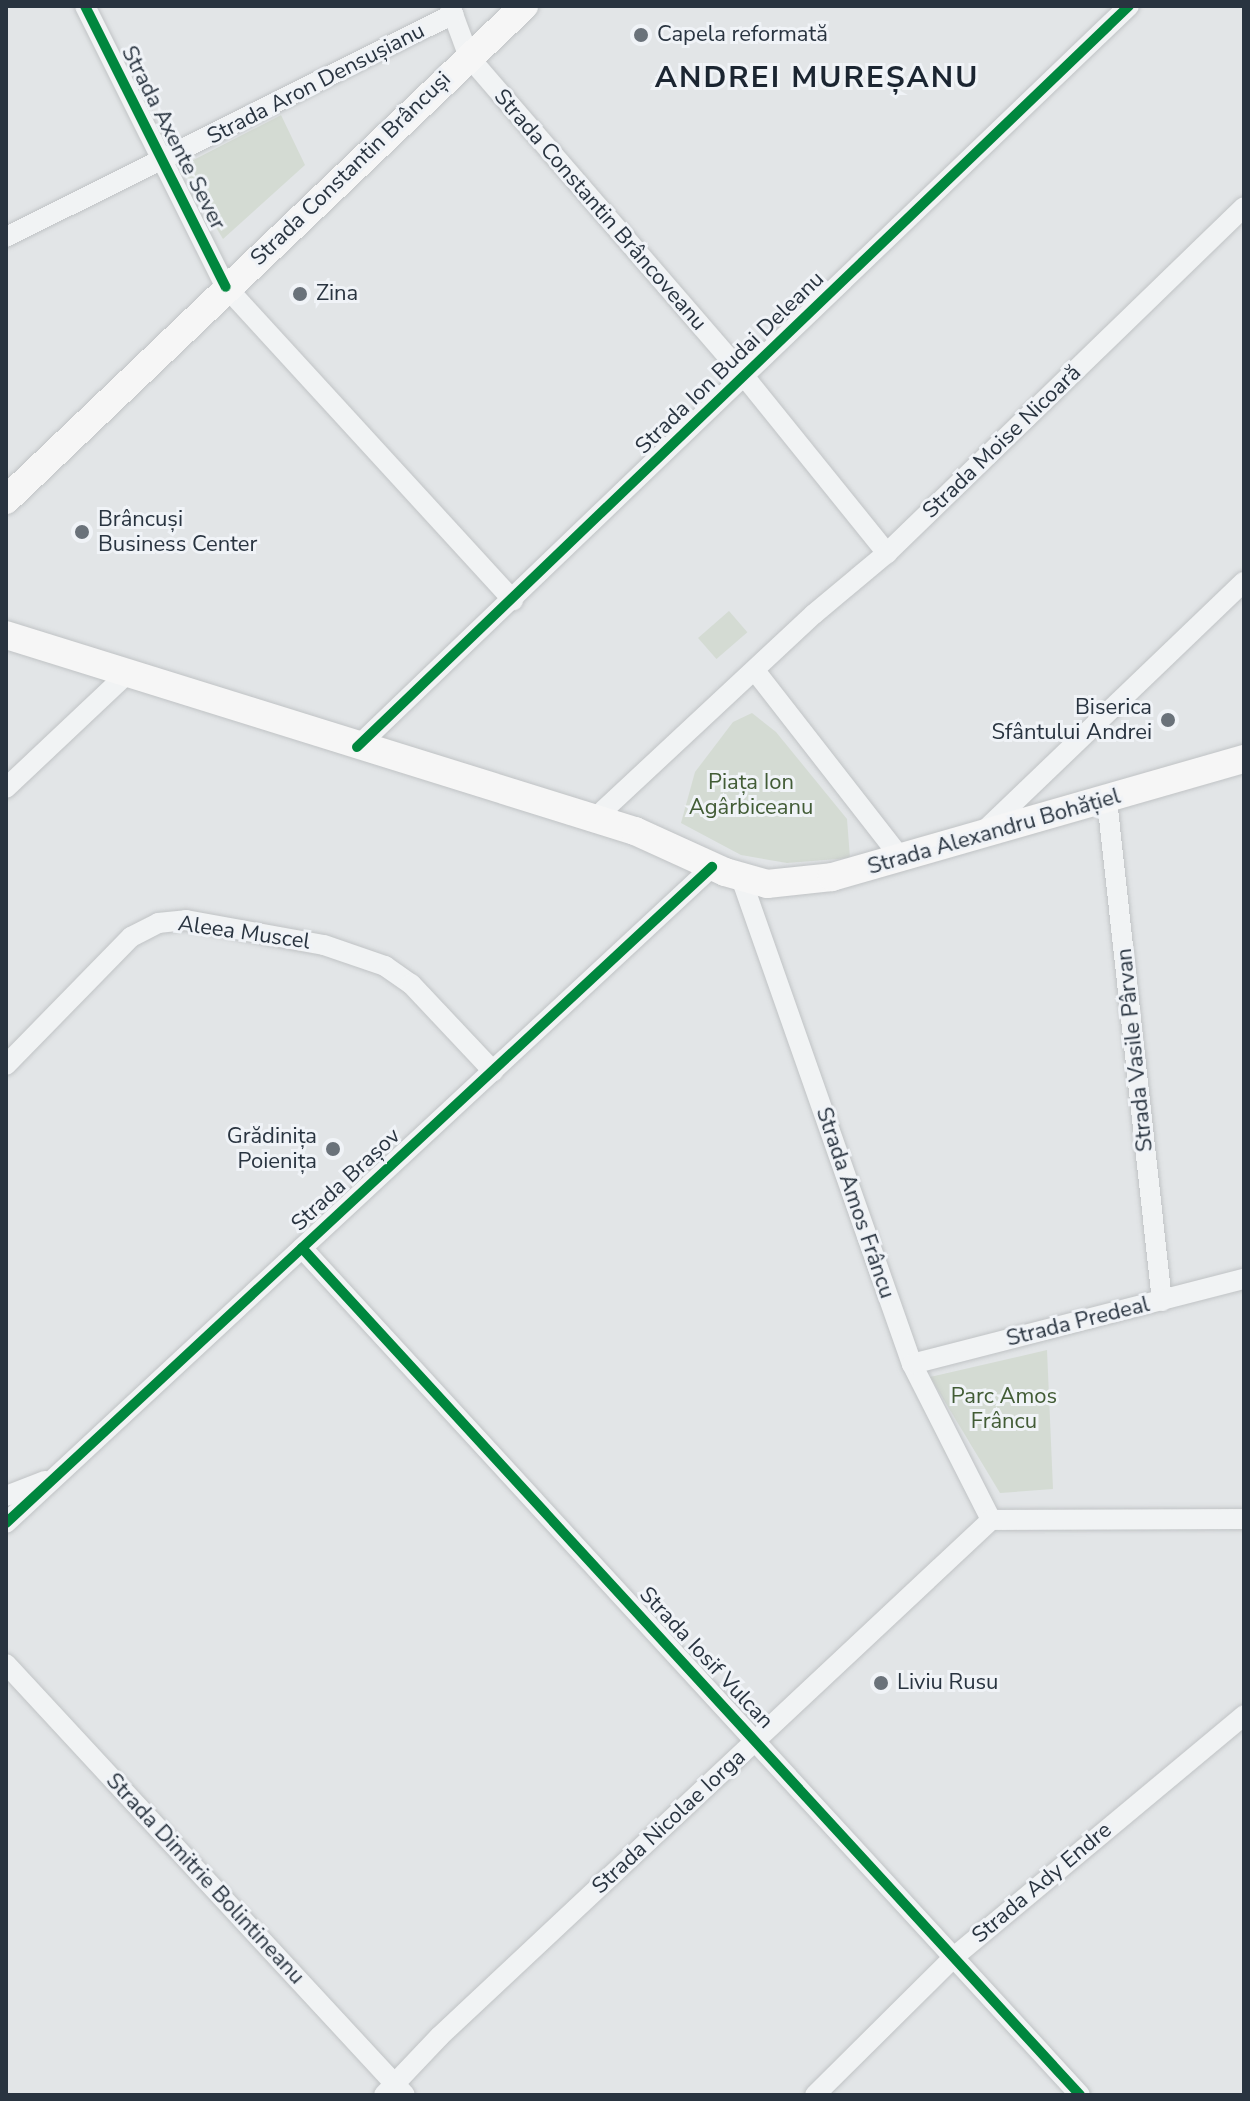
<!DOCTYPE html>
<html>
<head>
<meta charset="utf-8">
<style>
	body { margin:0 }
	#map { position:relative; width:1250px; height:2101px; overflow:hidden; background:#e2e5e7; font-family:"Nunito Sans",sans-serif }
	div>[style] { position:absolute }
	.green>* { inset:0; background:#d4dbd3; transform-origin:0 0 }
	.roads { filter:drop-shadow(0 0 2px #c0c3c5) drop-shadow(0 0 2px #c0c3c5) }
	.street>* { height:20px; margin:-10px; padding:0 10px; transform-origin:10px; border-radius:10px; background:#f1f3f4 }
	.secondary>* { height:28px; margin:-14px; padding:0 14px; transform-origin:14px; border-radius:14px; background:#f6f6f6 }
	.cycleway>* { height:10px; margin:-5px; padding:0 5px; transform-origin:5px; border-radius:5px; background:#00873e }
	.dots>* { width:22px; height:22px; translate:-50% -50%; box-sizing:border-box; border:4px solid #f0f3f7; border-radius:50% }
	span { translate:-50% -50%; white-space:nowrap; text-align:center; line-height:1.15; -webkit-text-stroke:6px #f0f3f7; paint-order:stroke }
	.poi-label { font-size:22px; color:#293440 }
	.left { translate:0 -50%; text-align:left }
	.right { translate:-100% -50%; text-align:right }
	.street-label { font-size:22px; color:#293440 }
	.park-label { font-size:22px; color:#425c36 }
	.district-label { font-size:30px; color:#1b2531; font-weight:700; letter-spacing:2px }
	.frame { position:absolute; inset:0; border:8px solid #293440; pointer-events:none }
</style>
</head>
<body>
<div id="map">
	<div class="green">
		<i style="clip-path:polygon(281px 115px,305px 165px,223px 239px,180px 167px)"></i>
		<i style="left:729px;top:611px;width:28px;height:41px;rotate:49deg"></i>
		<i style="clip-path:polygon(752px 713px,776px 732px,847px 819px,850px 858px,787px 863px,741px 855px,681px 823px,695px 772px,733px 722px)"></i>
		<i style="clip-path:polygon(1047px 1350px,1053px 1489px,1000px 1493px,930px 1377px)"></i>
	</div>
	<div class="roads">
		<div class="street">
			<i style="left:85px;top:6px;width:314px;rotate:63.4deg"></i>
			<i style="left:226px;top:287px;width:425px;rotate:47.5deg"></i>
			<i style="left:450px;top:6px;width:54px;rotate:69.6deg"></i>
			<i style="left:469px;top:57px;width:421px;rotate:49.2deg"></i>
			<i style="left:744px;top:376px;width:228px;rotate:51.1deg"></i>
			<i style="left:6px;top:237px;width:500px;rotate:-26.5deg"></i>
			<i style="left:756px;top:672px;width:236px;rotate:52.1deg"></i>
			<i style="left:357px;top:747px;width:1070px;rotate:-43.83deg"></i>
			<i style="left:6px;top:788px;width:165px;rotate:-43.3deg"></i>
			<i style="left:1107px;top:800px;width:504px;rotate:83.74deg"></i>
			<i style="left:593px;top:820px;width:302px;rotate:-43deg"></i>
			<i style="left:814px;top:614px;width:95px;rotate:-39.9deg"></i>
			<i style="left:887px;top:553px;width:497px;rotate:-44.1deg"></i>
			<i style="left:984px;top:831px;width:360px;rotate:-43.8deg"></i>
			<i style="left:741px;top:878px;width:515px;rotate:70.62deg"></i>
			<i style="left:912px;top:1364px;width:175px;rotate:63.1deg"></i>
			<i style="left:6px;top:1065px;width:179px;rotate:-45.7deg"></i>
			<i style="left:131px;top:937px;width:30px;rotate:-27deg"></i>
			<i style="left:158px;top:923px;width:28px;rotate:-6deg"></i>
			<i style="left:186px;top:920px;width:140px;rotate:10.3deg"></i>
			<i style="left:324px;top:945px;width:65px;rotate:19deg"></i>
			<i style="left:385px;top:966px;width:32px;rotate:35deg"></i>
			<i style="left:411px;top:984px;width:120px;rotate:46.7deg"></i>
			<i style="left:302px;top:1248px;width:1150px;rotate:47.43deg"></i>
			<i style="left:912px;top:1364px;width:343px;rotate:-14.4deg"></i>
			<i style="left:6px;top:1496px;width:42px;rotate:-21deg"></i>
			<i style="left:991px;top:1520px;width:253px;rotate:-0.2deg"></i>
			<i style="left:6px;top:1523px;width:964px;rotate:-42.9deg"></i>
			<i style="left:6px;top:1664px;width:587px;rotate:47.21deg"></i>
			<i style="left:384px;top:2095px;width:81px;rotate:-46.5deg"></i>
			<i style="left:440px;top:2036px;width:755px;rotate:-43.12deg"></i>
			<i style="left:815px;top:2095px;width:196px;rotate:-44.8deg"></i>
			<i style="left:954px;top:1957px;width:378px;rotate:-39.8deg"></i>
		</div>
		<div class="secondary">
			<i style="left:6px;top:500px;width:716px;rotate:-43.64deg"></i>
			<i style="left:6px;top:635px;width:659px;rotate:17.31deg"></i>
			<i style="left:635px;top:831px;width:99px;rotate:24.5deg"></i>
			<i style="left:725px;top:872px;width:44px;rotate:15.9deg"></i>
			<i style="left:767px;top:884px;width:65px;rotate:-6.1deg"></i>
			<i style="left:832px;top:877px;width:429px;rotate:-16deg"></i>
		</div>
	</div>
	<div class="cycleway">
		<i style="left:85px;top:6px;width:314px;rotate:63.4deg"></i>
		<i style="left:357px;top:747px;width:1070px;rotate:-43.83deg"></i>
		<i style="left:302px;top:1248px;width:1150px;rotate:47.43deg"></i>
		<i style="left:6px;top:1523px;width:964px;rotate:-42.9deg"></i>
	</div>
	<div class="dots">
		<i style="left:641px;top:35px;background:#6a727a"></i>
		<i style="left:300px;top:294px;background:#6a727a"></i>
		<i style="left:82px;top:532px;background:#6a727a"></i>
		<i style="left:1168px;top:720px;background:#6a727a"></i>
		<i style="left:333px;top:1149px;background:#6a727a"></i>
		<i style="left:881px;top:1683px;background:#6a727a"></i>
	</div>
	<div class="poi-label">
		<span class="left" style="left:657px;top:35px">Capela reformată</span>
		<span class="left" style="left:316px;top:294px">Zina</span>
		<span class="left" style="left:98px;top:532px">Brâncuși<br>Business Center</span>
		<span class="right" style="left:1152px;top:720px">Biserica<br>Sfântului Andrei</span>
		<span class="right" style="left:317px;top:1149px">Grădinița<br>Poienița</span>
		<span class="left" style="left:897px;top:1683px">Liviu Rusu</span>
	</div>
	<div class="street-label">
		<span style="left:316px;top:84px;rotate:-27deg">Strada Aron Densușianu</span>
		<span style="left:173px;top:138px;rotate:63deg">Strada Axente Sever</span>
		<span style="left:351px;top:169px;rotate:-44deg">Strada Constantin Brâncuși</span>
		<span style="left:600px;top:210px;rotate:49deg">Strada Constantin Brâncoveanu</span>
		<span style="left:730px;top:363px;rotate:-44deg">Strada Ion Budai Deleanu</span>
		<span style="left:1002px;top:442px;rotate:-44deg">Strada Moise Nicoară</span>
		<span style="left:994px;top:832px;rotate:-16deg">Strada Alexandru Bohățiel</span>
		<span style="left:244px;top:933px;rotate:8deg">Aleea Muscel</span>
		<span style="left:1135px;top:1050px;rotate:-96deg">Strada Vasile Pârvan</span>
		<span style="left:346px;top:1180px;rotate:-43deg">Strada Brașov</span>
		<span style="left:855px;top:1203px;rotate:71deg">Strada Amos Frâncu</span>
		<span style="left:1078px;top:1322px;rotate:-14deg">Strada Predeal</span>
		<span style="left:706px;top:1658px;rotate:47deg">Strada Iosif Vulcan</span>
		<span style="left:669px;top:1822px;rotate:-43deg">Strada Nicolae Iorga</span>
		<span style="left:205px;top:1879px;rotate:47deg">Strada Dimitrie Bolintineanu</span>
		<span style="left:1042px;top:1883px;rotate:-40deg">Strada Ady Endre</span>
	</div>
	<div class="park-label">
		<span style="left:751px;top:795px">Piața Ion<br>Agârbiceanu</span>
		<span style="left:1004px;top:1409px">Parc Amos<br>Frâncu</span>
	</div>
	<div class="district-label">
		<span style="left:817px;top:78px">ANDREI MUREȘANU</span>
	</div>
	<div class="frame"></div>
</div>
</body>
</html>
